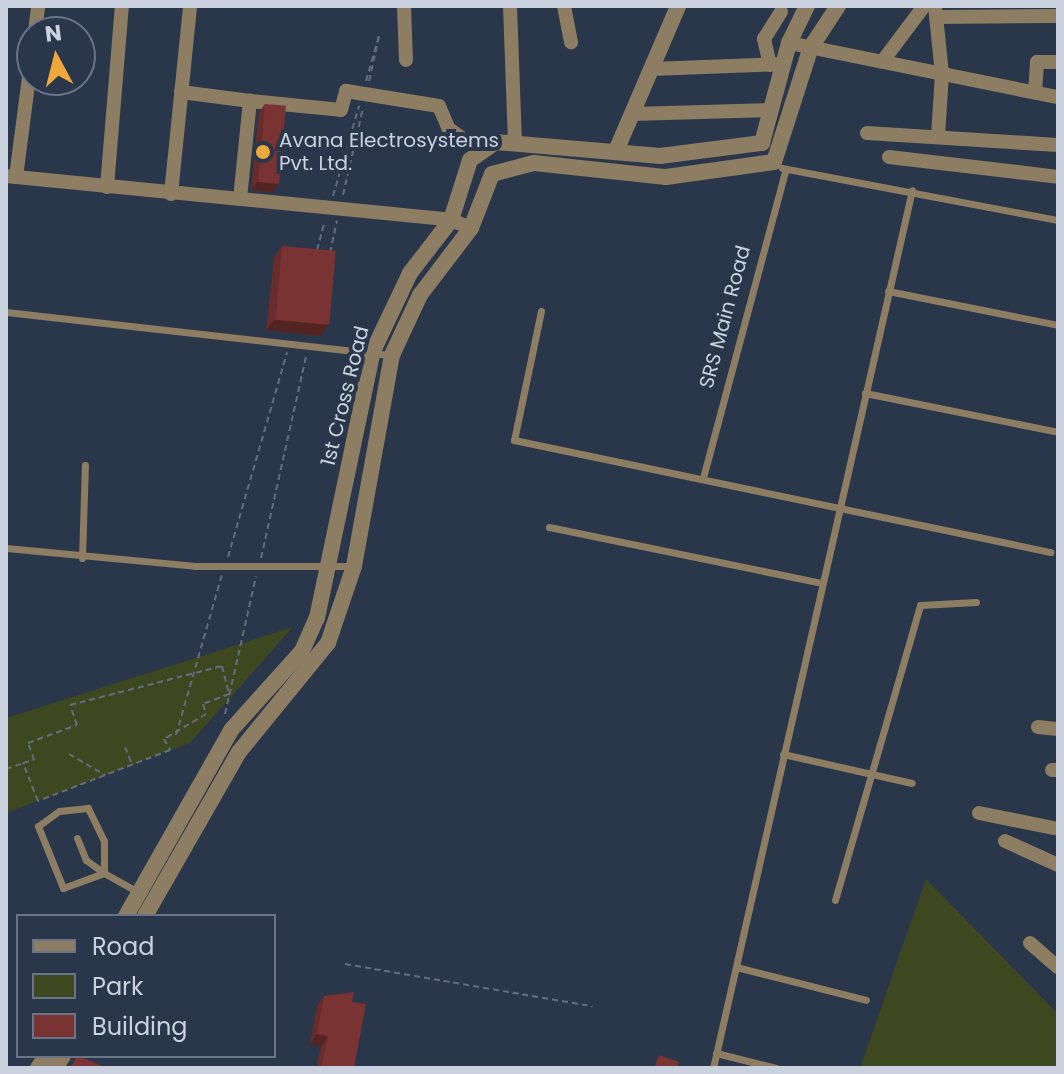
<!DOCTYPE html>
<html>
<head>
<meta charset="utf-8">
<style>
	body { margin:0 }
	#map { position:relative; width:1064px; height:1074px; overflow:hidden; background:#2a364a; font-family:Poppins,sans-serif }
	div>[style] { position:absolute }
	.green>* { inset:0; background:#3d4820 }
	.path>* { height:2px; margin-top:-1px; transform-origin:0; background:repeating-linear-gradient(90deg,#636d7f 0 6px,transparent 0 10px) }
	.service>* { height:7px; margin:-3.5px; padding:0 3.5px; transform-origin:3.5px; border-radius:3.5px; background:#8d7d62 }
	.minor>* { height:14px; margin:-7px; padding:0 7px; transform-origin:7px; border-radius:7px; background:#8d7d62 }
	.tertiary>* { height:16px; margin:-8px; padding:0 8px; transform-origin:8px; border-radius:8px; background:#8d7d62 }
	.wall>* { inset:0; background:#672c2b }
	.shaded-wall>* { inset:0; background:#542423 }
	.building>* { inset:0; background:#783332; transform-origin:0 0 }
	.dots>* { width:22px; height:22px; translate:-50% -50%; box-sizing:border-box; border:4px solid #2a364a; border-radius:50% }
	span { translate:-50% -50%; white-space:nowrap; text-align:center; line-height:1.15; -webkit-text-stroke:8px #2a364a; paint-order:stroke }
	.poi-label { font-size:20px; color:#cad2df }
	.left { translate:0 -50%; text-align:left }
	.street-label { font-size:20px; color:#cad2df }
	.frame { position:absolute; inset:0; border:8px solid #cad2df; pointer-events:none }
	.legend { position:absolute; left:16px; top:914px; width:260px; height:144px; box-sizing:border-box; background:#2a364a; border:2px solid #6a7486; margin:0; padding:10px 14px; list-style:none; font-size:24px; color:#cad2df }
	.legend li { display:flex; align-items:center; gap:16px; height:40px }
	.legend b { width:40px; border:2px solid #6a7486 }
	.north { position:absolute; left:16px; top:16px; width:80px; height:80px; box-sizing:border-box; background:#2a364a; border:2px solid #6a7486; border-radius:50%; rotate:353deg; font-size:22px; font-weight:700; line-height:32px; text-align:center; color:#cad2df }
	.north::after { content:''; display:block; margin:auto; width:28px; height:36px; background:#eea83c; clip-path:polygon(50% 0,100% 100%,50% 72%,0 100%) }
</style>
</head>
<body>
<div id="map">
	<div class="green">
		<i style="clip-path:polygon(293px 627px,190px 743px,6px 813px,6px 718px)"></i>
		<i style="clip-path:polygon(926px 879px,1058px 1014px,1058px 1068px,860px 1068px)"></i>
	</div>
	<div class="path">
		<i style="left:366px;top:81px;width:47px;rotate:-73.9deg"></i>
		<i style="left:379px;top:36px;width:47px;rotate:102.3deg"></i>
		<i style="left:343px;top:195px;width:89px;rotate:-77.1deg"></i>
		<i style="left:333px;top:196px;width:94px;rotate:-73.9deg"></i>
		<i style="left:317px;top:250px;width:30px;rotate:-75deg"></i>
		<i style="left:330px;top:253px;width:33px;rotate:-78deg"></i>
		<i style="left:228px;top:557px;width:213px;rotate:-73.9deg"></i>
		<i style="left:261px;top:558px;width:206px;rotate:-77.4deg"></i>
		<i style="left:225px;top:714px;width:141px;rotate:-77.3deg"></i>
		<i style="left:176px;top:735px;width:166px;rotate:-74deg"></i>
		<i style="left:125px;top:747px;width:18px;rotate:68deg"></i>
		<i style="left:69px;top:754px;width:42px;rotate:30.3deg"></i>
		<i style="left:6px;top:769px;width:18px;rotate:-19deg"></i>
		<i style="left:23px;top:763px;width:11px;rotate:-15deg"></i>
		<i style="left:34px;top:760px;width:18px;rotate:-109deg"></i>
		<i style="left:28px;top:743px;width:52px;rotate:-20.2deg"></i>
		<i style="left:77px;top:725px;width:21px;rotate:-109deg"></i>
		<i style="left:70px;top:705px;width:157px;rotate:-14.4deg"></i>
		<i style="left:222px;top:666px;width:29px;rotate:76deg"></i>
		<i style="left:229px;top:694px;width:28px;rotate:159deg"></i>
		<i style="left:203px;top:704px;width:10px;rotate:73deg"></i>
		<i style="left:206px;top:714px;width:49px;rotate:149.2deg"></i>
		<i style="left:164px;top:739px;width:13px;rotate:61deg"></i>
		<i style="left:170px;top:750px;width:142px;rotate:158.9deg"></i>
		<i style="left:38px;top:801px;width:41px;rotate:-111.5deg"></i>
		<i style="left:6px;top:799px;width:9px;rotate:90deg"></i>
		<i style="left:345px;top:964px;width:251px;rotate:9.7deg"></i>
	</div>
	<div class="service">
		<i style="left:782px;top:168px;width:281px;rotate:10.7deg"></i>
		<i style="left:888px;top:291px;width:173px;rotate:11.3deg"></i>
		<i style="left:541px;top:311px;width:132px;rotate:101.8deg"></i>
		<i style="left:514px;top:440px;width:548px;rotate:11.8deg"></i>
		<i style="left:6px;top:312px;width:388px;rotate:6.4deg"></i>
		<i style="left:865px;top:393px;width:197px;rotate:11.4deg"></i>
		<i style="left:704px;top:474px;width:314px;rotate:-75deg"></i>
		<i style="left:549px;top:527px;width:279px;rotate:11.6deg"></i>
		<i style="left:6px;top:548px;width:190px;rotate:5.4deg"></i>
		<i style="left:195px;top:566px;width:159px"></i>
		<i style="left:82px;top:558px;width:93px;rotate:-88.2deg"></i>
		<i style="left:783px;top:754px;width:132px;rotate:12.7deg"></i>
		<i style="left:77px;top:838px;width:24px;rotate:68deg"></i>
		<i style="left:86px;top:860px;width:22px;rotate:36deg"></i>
		<i style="left:104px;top:873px;width:32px;rotate:-90deg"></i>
		<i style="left:104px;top:841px;width:37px;rotate:-116deg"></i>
		<i style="left:88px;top:808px;width:29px;rotate:174deg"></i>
		<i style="left:59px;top:811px;width:26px;rotate:144deg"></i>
		<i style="left:38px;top:826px;width:67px;rotate:68deg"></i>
		<i style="left:63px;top:888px;width:44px;rotate:-20.1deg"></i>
		<i style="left:104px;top:873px;width:41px;rotate:29.1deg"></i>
		<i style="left:835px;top:900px;width:307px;rotate:-73.9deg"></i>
		<i style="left:920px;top:605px;width:56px;rotate:-3.1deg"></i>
		<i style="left:736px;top:967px;width:134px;rotate:14.2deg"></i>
		<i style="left:716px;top:1053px;width:62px;rotate:14deg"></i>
		<i style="left:713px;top:1068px;width:900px;rotate:-77.23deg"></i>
	</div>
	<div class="minor">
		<i style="left:404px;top:6px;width:54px;rotate:87.9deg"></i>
		<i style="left:510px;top:6px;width:136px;rotate:87.9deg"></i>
		<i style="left:564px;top:6px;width:37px;rotate:79deg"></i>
		<i style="left:935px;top:6px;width:68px;rotate:84.1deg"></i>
		<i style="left:942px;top:74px;width:62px;rotate:93.7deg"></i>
		<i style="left:936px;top:17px;width:122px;rotate:-0.5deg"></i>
		<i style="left:35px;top:32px;width:26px;rotate:-83deg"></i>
		<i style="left:789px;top:43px;width:274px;rotate:11.4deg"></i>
		<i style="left:882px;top:62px;width:70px;rotate:-53.1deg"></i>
		<i style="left:770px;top:65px;width:27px;rotate:-103deg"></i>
		<i style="left:764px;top:39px;width:32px;rotate:-58deg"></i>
		<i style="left:651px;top:69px;width:132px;rotate:-2.2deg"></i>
		<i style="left:181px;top:92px;width:70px;rotate:7.4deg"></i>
		<i style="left:1035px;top:92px;width:30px;rotate:-86deg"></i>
		<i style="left:1037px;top:62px;width:21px"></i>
		<i style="left:632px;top:114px;width:139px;rotate:-1.6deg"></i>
		<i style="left:867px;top:133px;width:191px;rotate:3.6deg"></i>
		<i style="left:889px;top:157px;width:170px;rotate:6.7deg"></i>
		<i style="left:6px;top:176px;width:447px;rotate:5.6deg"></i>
		<i style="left:451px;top:220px;width:22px;rotate:22deg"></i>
		<i style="left:16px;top:177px;width:124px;rotate:-82.6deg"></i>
		<i style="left:107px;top:187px;width:182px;rotate:-85.3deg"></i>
		<i style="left:171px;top:194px;width:189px;rotate:-84.2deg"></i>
		<i style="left:240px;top:199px;width:99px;rotate:-84.2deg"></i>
		<i style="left:250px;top:101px;width:91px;rotate:5.6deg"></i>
		<i style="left:341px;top:110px;width:20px;rotate:-75deg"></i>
		<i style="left:346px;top:91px;width:94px;rotate:9.2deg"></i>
		<i style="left:439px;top:106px;width:25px;rotate:67deg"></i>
		<i style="left:449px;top:129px;width:37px;rotate:35deg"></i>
		<i style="left:1038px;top:727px;width:20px;rotate:6deg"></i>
		<i style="left:1052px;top:770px;width:6px"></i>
		<i style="left:979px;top:813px;width:81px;rotate:11.4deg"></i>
		<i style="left:1005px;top:841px;width:58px;rotate:24.4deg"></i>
		<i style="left:1030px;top:943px;width:37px;rotate:41deg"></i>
	</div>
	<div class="tertiary">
		<i style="left:616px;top:151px;width:158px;rotate:-66.8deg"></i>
		<i style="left:126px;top:916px;width:215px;rotate:-60.5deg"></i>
		<i style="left:232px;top:729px;width:105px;rotate:-48.1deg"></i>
		<i style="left:302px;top:651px;width:36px;rotate:-66deg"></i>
		<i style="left:317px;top:618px;width:273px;rotate:-78.2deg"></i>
		<i style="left:373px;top:351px;width:86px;rotate:-64.6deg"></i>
		<i style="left:410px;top:273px;width:67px;rotate:-52.3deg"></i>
		<i style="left:451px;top:220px;width:63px;rotate:-72.4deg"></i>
		<i style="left:470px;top:160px;width:32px;rotate:-35deg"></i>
		<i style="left:496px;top:142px;width:165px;rotate:4.9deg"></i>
		<i style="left:660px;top:156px;width:103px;rotate:-7.3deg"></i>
		<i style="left:762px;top:143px;width:104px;rotate:-74.9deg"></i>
		<i style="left:789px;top:43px;width:41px;rotate:-64.1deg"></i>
		<i style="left:145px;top:916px;width:189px;rotate:-60.2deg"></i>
		<i style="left:239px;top:752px;width:141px;rotate:-50.8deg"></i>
		<i style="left:328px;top:643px;width:81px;rotate:-71.3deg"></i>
		<i style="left:354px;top:566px;width:214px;rotate:-79.8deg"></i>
		<i style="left:392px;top:355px;width:66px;rotate:-65deg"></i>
		<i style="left:420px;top:295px;width:84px;rotate:-52.7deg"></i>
		<i style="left:471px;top:228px;width:58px;rotate:-68.7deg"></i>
		<i style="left:492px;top:174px;width:43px;rotate:-14.7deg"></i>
		<i style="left:534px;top:163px;width:133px;rotate:6.1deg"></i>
		<i style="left:666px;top:177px;width:109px;rotate:-7.9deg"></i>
		<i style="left:774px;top:162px;width:121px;rotate:-72.2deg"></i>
		<i style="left:811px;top:47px;width:49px;rotate:-56.6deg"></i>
		<i style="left:38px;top:1068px;width:14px;rotate:-56deg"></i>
		<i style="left:55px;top:1068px;width:14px;rotate:-56deg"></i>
	</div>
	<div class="wall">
		<i style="clip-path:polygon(265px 104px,278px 184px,273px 192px,251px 190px,259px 112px)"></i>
		<i style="clip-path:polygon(282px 246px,328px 325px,321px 336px,266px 330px,274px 257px)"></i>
		<i style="clip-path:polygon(324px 996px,352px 1002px,354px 1068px,316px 1068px,321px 1046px,310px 1044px,317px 1006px)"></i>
	</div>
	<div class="shaded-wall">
		<i style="clip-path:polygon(257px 182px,278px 184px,273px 192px,251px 190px)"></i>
		<i style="clip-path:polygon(274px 320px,328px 325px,321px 336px,266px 330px)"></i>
		<i style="clip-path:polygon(317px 1034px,328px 1036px,321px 1046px,310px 1044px)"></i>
	</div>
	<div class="building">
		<i style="left:265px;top:104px;width:21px;height:78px;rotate:5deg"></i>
		<i style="left:282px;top:246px;width:54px;height:74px;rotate:5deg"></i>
		<i style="clip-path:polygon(354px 992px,352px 1002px,366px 1004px,354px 1068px,321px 1068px,328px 1036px,317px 1034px,324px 996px)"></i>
		<i style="clip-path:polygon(659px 1055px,679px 1062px,677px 1068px,654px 1068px)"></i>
		<i style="clip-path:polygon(77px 1056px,79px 1056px,107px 1068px,70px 1068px)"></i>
	</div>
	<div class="dots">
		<i style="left:263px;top:152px;background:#eea83c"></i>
	</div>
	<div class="poi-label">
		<span class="left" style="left:279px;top:152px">Avana Electrosystems<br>Pvt. Ltd.</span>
	</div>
	<div class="street-label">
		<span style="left:725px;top:317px;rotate:-75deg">SRS Main Road</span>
		<span style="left:345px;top:396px;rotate:-76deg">1st Cross Road</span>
	</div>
	<div class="frame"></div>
	<ul class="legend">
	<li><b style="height:10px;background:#8d7d62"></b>Road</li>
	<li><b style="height:22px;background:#3d4820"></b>Park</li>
	<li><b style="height:22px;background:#783332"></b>Building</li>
	</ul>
	<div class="north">N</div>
</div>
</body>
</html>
